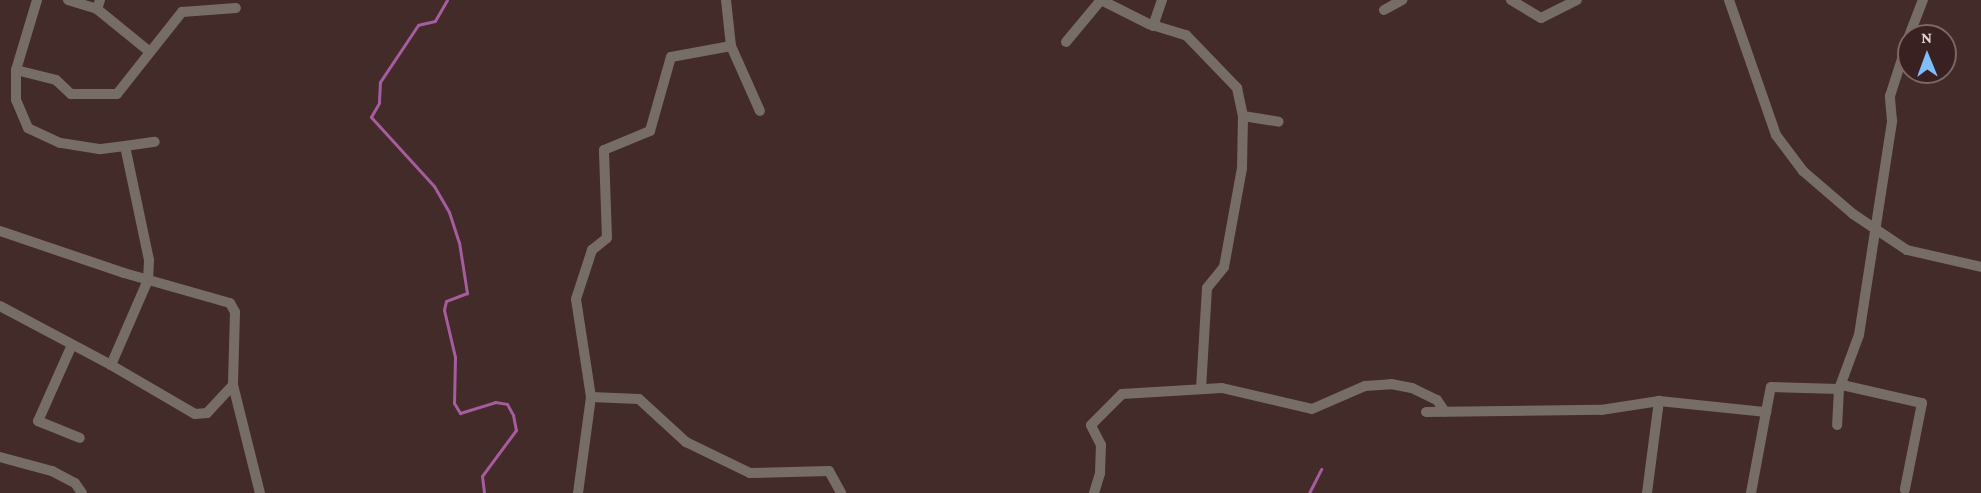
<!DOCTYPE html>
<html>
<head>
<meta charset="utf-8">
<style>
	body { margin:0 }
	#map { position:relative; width:1981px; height:493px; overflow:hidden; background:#432b29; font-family:"Crimson Pro",serif }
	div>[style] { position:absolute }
	.stream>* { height:3px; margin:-1.5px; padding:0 1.5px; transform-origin:1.5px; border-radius:1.5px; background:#a65d9f }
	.minor>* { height:10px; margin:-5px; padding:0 5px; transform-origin:5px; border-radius:5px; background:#776d67 }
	span { translate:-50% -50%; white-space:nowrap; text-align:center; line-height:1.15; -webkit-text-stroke:4.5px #382120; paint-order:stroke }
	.north { position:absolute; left:1897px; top:24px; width:60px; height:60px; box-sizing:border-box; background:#382120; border:2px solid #7c6766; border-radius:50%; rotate:359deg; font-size:16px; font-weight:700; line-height:24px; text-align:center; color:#e1d1cf }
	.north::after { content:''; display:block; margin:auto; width:21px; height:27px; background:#81bdfa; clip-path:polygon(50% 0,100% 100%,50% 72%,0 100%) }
</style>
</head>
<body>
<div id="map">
	<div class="stream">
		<i style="left:447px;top:0;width:24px;rotate:120deg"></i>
		<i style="left:435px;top:21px;width:17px;rotate:167deg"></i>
		<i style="left:418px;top:25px;width:69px;rotate:123.7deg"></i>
		<i style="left:380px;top:82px;width:21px;rotate:93deg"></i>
		<i style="left:379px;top:103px;width:16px;rotate:120deg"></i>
		<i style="left:371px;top:117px;width:93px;rotate:47.6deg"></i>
		<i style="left:434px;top:186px;width:30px;rotate:60deg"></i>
		<i style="left:449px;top:212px;width:32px;rotate:72deg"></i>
		<i style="left:459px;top:242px;width:52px;rotate:81.1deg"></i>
		<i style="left:467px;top:293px;width:22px;rotate:159deg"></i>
		<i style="left:446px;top:301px;width:9px;rotate:103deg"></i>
		<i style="left:444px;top:310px;width:48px;rotate:76.8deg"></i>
		<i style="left:455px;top:357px;width:46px;rotate:91.2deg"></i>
		<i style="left:454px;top:403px;width:12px;rotate:59deg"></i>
		<i style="left:460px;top:413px;width:37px;rotate:-17deg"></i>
		<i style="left:495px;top:402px;width:12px;rotate:9deg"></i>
		<i style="left:507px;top:404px;width:13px;rotate:61deg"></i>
		<i style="left:513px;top:415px;width:15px;rotate:79deg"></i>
		<i style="left:516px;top:430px;width:57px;rotate:126.5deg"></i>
		<i style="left:482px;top:476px;width:17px;rotate:83deg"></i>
		<i style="left:1309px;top:493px;width:27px;rotate:-63deg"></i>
	</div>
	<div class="minor">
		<i style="left:37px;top:0;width:73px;rotate:106.7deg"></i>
		<i style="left:16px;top:70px;width:41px;rotate:14deg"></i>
		<i style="left:56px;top:80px;width:21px;rotate:43deg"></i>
		<i style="left:71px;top:94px;width:46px"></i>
		<i style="left:117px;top:94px;width:105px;rotate:-51.6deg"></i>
		<i style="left:182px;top:12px;width:54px;rotate:-4.2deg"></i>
		<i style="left:68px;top:0;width:30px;rotate:17deg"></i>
		<i style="left:100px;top:0;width:9px;rotate:108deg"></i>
		<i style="left:97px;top:9px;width:68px;rotate:39.1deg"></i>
		<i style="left:726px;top:0;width:46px;rotate:83.8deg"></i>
		<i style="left:1101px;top:0;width:54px;rotate:26.6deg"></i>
		<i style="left:1149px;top:24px;width:39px;rotate:17deg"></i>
		<i style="left:1186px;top:35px;width:74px;rotate:46.1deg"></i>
		<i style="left:1237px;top:88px;width:29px;rotate:78deg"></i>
		<i style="left:1243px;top:116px;width:52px;rotate:91.1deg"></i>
		<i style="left:1242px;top:168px;width:101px;rotate:100.3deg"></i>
		<i style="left:1224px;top:267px;width:27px;rotate:129deg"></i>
		<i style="left:1207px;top:288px;width:101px;rotate:93.4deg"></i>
		<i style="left:1511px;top:0;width:35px;rotate:31deg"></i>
		<i style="left:1541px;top:18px;width:40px;rotate:-26.6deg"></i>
		<i style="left:1729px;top:0;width:143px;rotate:70.8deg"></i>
		<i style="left:1776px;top:135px;width:45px;rotate:53.1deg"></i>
		<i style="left:1803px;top:171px;width:66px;rotate:40.7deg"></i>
		<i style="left:1853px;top:214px;width:65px;rotate:33.7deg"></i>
		<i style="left:1907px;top:250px;width:76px;rotate:12.9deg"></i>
		<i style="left:1384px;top:10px;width:21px;rotate:-29deg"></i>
		<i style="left:1153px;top:26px;width:28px;rotate:-71deg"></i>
		<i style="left:1909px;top:36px;width:39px;rotate:-69deg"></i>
		<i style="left:1066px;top:42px;width:55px;rotate:-50.2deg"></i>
		<i style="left:1243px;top:116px;width:36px;rotate:9deg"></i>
		<i style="left:125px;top:146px;width:30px;rotate:-8deg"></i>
		<i style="left:0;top:231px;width:131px;rotate:18.7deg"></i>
		<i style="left:124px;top:273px;width:110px;rotate:15.8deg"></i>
		<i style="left:230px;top:303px;width:10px;rotate:61deg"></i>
		<i style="left:235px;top:312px;width:73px;rotate:91.6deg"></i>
		<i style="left:233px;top:385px;width:111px;rotate:76deg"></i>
		<i style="left:0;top:306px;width:126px;rotate:28deg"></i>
		<i style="left:111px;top:365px;width:93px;rotate:-66.5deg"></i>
		<i style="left:148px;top:280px;width:20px;rotate:-87deg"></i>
		<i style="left:149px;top:260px;width:116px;rotate:-101.9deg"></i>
		<i style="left:125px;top:146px;width:26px;rotate:173deg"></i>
		<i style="left:99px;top:149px;width:39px;rotate:-171deg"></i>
		<i style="left:60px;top:143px;width:35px;rotate:-155deg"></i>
		<i style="left:28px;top:128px;width:30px;rotate:-113deg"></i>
		<i style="left:16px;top:100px;width:30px;rotate:-90deg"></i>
		<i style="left:71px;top:347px;width:81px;rotate:114deg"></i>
		<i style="left:38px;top:421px;width:45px;rotate:22deg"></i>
		<i style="left:111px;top:365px;width:97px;rotate:30.3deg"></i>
		<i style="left:195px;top:414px;width:12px;rotate:-5deg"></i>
		<i style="left:207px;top:413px;width:38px;rotate:-47deg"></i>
		<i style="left:1842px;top:385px;width:82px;rotate:12.7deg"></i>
		<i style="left:1922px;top:403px;width:88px;rotate:101.2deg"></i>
		<i style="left:1839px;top:389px;width:58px;rotate:-69.7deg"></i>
		<i style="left:1859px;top:335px;width:217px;rotate:-81.2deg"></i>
		<i style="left:1892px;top:121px;width:25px;rotate:-95deg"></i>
		<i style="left:1890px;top:96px;width:62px;rotate:-72.1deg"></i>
		<i style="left:591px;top:397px;width:48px;rotate:2.4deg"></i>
		<i style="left:639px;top:399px;width:64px;rotate:42.5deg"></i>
		<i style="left:686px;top:442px;width:71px;rotate:25.8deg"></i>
		<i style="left:750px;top:473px;width:79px;rotate:-1.5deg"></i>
		<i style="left:829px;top:471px;width:25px;rotate:61deg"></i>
		<i style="left:1426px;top:412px;width:175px;rotate:-0.7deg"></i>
		<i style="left:1601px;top:410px;width:59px;rotate:-8.8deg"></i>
		<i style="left:1659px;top:401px;width:108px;rotate:5.9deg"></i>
		<i style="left:1766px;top:412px;width:25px;rotate:-79deg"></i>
		<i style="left:1771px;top:387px;width:68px;rotate:1.7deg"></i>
		<i style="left:1839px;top:389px;width:36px;rotate:93deg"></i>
		<i style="left:0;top:457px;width:54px;rotate:15.1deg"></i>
		<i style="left:52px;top:471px;width:26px;rotate:28deg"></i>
		<i style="left:75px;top:483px;width:12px;rotate:55deg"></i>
		<i style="left:578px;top:493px;width:97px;rotate:-82.3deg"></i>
		<i style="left:591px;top:397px;width:99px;rotate:-98.7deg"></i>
		<i style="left:576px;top:299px;width:52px;rotate:-71.9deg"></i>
		<i style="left:592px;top:250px;width:19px;rotate:-39deg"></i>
		<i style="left:607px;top:238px;width:88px;rotate:-92deg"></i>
		<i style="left:604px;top:150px;width:50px;rotate:-22.4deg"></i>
		<i style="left:650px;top:131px;width:77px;rotate:-74.2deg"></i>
		<i style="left:671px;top:57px;width:61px;rotate:-10.4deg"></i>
		<i style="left:731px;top:46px;width:71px;rotate:66deg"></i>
		<i style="left:1094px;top:493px;width:21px;rotate:-73deg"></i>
		<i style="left:1100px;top:473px;width:28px;rotate:-88deg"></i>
		<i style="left:1101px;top:445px;width:22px;rotate:-117deg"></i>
		<i style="left:1091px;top:425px;width:44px;rotate:-45deg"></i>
		<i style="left:1122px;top:394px;width:100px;rotate:-3.4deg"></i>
		<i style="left:1222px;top:388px;width:92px;rotate:13.1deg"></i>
		<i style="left:1312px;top:409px;width:58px;rotate:-23.5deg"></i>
		<i style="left:1365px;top:386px;width:26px;rotate:-4deg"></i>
		<i style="left:1391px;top:384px;width:21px;rotate:11deg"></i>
		<i style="left:1412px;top:388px;width:28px;rotate:26deg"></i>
		<i style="left:1437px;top:400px;width:14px;rotate:56deg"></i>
		<i style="left:1647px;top:493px;width:93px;rotate:-82.6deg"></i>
		<i style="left:1751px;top:493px;width:82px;rotate:-79.5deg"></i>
	</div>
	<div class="north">N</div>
</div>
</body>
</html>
